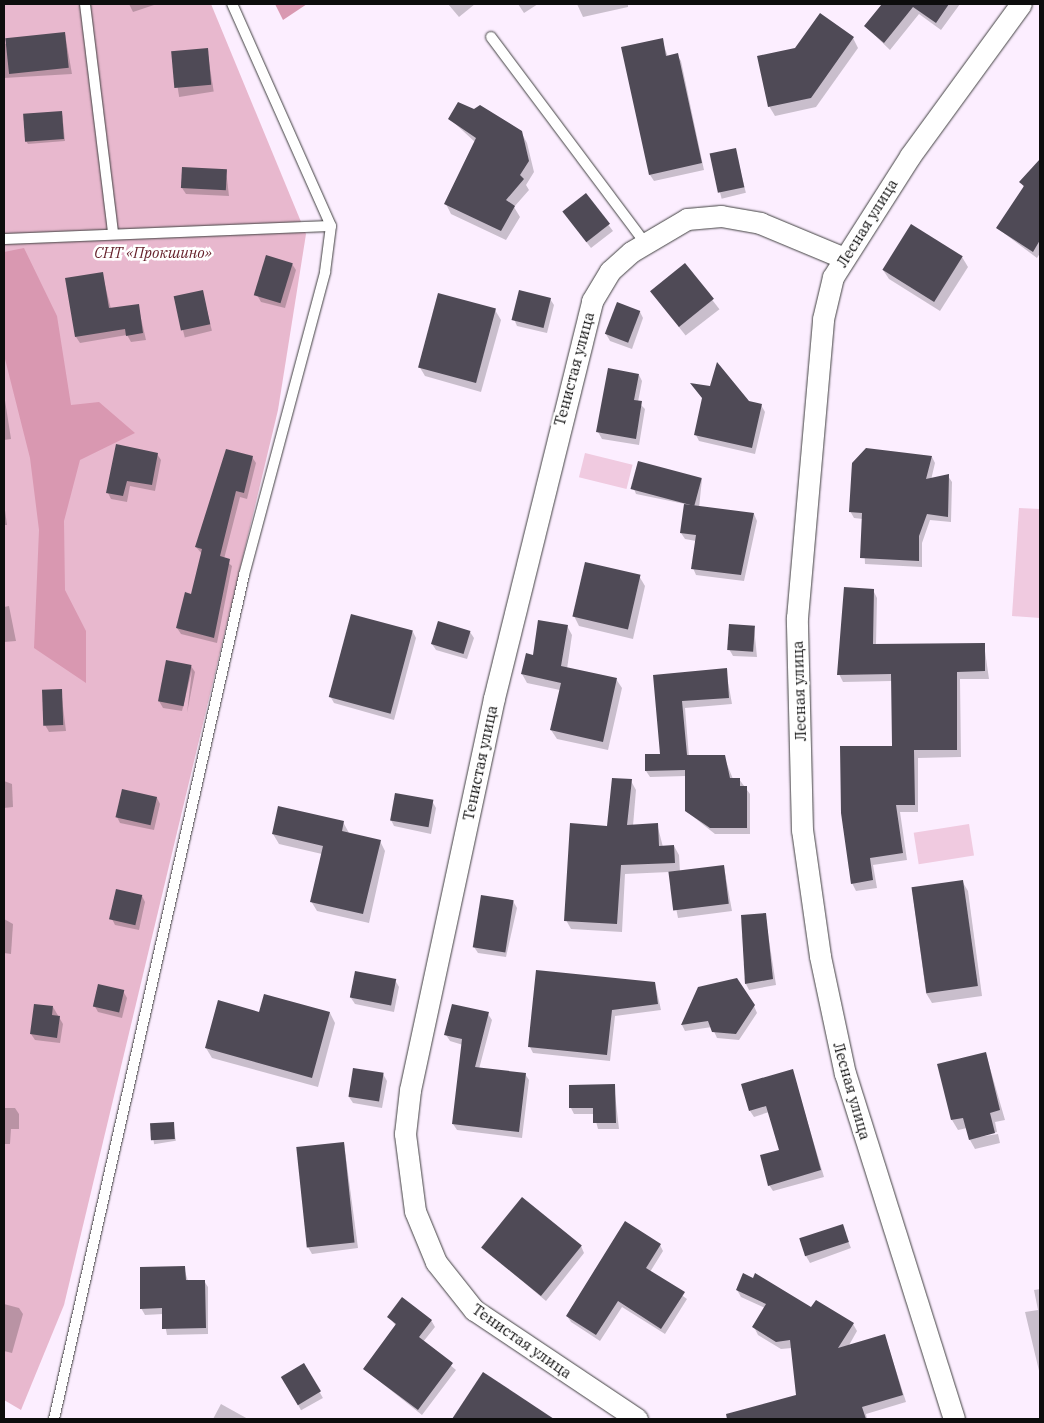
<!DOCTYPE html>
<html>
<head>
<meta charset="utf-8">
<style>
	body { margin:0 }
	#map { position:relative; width:1044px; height:1423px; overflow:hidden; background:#fceeff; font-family:"IBM Plex Serif",serif }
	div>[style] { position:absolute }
	.green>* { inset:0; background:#e8b8ce }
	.forest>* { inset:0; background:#d998b1 }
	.pitch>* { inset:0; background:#f0cae0; transform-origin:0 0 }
	.shadow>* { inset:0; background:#0003; transform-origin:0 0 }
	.building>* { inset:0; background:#4f4a56; transform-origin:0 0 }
	.roads { filter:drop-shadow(0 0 1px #404040) drop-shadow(0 0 1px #404040) }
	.service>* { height:10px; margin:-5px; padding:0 5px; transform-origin:5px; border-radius:5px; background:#fff }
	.minor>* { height:21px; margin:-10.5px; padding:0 10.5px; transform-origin:10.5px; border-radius:10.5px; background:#fff }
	span { translate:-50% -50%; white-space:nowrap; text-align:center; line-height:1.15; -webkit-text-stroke:5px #fff; paint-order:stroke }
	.street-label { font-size:15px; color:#0d0d0d }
	.park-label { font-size:15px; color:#641f29; font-style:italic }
	.frame { position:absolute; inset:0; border:5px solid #0d0d0d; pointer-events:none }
</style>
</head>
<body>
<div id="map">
	<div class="green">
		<i style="clip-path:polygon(4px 4px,211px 4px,306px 234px,278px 410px,64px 1305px,21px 1410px,4px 1400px)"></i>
	</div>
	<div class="forest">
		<i style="clip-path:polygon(275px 4px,307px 4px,283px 20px)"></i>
		<i style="clip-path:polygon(24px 248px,57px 316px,71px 405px,99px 402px,135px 433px,80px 460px,64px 521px,65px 590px,86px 631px,86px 683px,34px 648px,39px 530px,30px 458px,4px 355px,4px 252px)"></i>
	</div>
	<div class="pitch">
		<i style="left:585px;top:453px;width:49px;height:25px;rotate:14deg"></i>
		<i style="clip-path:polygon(1019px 508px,1040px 509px,1040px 618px,1012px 616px)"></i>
		<i style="left:969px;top:824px;width:32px;height:56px;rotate:81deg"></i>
	</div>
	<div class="shadow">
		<i style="clip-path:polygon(129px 4px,157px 4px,133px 12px)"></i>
		<i style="clip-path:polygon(448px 4px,475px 4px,459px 17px)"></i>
		<i style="clip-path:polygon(518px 4px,538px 4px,524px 13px)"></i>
		<i style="clip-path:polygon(577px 4px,628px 4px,628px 7px,583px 17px)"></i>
		<i style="clip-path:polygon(882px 4px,960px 4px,941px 30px,919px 14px,890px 50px,865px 26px)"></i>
		<i style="clip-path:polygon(65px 34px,72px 74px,4px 78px,4px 44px)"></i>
		<i style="clip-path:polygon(853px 38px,858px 48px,816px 107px,775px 116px,769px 106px)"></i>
		<i style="clip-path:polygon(662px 40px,668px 57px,677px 55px,681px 61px,704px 170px,654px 181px,650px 175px)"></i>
		<i style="left:207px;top:49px;width:43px;height:35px;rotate:81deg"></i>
		<i style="clip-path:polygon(62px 112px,65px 141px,28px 144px,26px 141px)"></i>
		<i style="clip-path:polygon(450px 119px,521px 132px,527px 143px,534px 172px,526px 185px,529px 190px,514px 207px,520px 217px,506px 240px,451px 214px,446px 204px,475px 142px)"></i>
		<i style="left:735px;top:149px;width:45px;height:25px;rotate:76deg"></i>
		<i style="clip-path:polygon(1040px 161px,1040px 253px,1037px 258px,997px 228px,1024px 188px,1021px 182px)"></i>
		<i style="clip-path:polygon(226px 170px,229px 196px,186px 194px,182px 188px)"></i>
		<i style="clip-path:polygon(585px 194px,613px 231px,591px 248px,568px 218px)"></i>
		<i style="clip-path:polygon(962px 257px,968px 267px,940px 311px,889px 279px,883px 270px)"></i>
		<i style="clip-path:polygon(292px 264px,296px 270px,285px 308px,261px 302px,257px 295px)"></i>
		<i style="left:685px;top:265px;width:56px;height:43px;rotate:52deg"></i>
		<i style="clip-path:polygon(102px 273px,111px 309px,138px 305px,146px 340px,131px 342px,127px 335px,80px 343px,76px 337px)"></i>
		<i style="left:202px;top:291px;width:41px;height:28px;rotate:76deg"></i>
		<i style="clip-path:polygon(550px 299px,554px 305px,547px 333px,517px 326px,514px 319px)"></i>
		<i style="clip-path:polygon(495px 310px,501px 320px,481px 392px,425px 376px,419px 366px)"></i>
		<i style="clip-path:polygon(640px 312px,643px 318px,632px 349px,610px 341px,606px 334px)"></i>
		<i style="clip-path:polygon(639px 375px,642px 381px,638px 402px,645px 409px,639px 445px,602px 439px,598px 432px)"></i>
		<i style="clip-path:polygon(4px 394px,11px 439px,4px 440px)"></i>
		<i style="clip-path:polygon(761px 405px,765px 412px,755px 454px,699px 441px,696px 435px)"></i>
		<i style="clip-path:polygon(157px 454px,161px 460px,155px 491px,130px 486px,127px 502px,111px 499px,108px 493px)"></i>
		<i style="clip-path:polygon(252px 457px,256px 463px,247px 499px,240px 497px,224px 559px,232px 566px,217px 643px,181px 634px,177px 628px,192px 596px,202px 554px,196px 547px)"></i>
		<i style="clip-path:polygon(932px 457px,935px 463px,931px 480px,948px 476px,952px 482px,951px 522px,930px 520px,922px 543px,922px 567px,865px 564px,863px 519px,854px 518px,850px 511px)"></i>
		<i style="clip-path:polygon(702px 479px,699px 508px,754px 514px,757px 521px,744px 581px,696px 575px,693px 568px,696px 541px,685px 539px,681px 533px,685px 504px,636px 494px,634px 489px)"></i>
		<i style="clip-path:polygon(4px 503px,7px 525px,4px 525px)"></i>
		<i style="clip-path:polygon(639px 576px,645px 586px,633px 639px,579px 626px,574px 616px)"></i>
		<i style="clip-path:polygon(873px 590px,877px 598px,876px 645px,984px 644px,989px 679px,960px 679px,961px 757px,918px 758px,918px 812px,900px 812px,907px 860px,873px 865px,877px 888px,856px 891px,852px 883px,893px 747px,892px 681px,843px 682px,839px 674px)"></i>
		<i style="clip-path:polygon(9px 606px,16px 641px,4px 642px,4px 607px)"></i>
		<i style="clip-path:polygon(567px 626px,572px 635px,567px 669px,616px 679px,622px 688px,608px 750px,557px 739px,551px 730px,560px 690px,527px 683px,522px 674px,534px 656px)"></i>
		<i style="clip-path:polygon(754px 627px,757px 657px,733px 656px,729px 649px)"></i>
		<i style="clip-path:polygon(413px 632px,416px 638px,394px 720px,334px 703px,330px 696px)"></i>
		<i style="clip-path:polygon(470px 632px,474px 638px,467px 659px,436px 650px,432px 644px)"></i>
		<i style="clip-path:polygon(167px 661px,191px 666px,195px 672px,187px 713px,192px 670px,182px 711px,163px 708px,159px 701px)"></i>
		<i style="clip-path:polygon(726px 670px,732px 704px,685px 708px,689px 757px,724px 757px,733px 779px,739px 779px,750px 794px,750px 834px,715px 834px,686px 811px,686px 776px,650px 777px,646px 771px,661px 756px,655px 676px)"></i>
		<i style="clip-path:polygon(61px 691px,66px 731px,49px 732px,45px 725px)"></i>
		<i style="clip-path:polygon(4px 781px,12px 784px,13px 807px,4px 808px)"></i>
		<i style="clip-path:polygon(631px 781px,636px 790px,633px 826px,657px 824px,663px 847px,674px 846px,679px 855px,680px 872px,724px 867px,732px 911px,678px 918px,669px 872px,625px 874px,622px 932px,571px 929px,566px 920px)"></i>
		<i style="clip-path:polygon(157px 798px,160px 804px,154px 830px,120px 823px,117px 817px)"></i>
		<i style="clip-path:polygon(432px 801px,436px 808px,431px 834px,394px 826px,391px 820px)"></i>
		<i style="clip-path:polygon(343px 822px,349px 833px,380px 841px,385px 851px,369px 923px,317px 911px,311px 901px,322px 854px,279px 844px,273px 834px)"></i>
		<i style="left:4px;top:840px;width:1px;height:26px;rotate:45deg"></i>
		<i style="clip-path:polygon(962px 881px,968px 891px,982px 996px,932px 1003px,926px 993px,912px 888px)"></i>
		<i style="clip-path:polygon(142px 896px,145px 902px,139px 930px,115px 925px,112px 919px)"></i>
		<i style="clip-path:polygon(513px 901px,517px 908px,506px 957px,478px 953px,474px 947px)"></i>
		<i style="clip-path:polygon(765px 914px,776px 985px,749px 990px,746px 984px)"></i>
		<i style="clip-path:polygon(4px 919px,13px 924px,11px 954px,4px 953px)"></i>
		<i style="clip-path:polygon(395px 980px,399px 987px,394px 1012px,355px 1004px,351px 998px)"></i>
		<i style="clip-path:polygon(655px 983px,661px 1010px,615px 1016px,610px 1061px,533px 1053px,530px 1047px)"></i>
		<i style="clip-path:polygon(699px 988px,754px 1006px,757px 1013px,739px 1040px,717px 1038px,712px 1027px,685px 1031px,682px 1025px)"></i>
		<i style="clip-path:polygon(123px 991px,127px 998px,122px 1018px,98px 1012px,94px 1005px)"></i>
		<i style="clip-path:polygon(53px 1007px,63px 1024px,60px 1043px,35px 1040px,31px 1034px)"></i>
		<i style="clip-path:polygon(260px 1013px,330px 1013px,335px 1023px,318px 1087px,212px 1058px,206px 1048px)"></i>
		<i style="clip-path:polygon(488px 1014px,492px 1020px,479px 1069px,525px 1074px,529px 1080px,522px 1138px,457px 1130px,453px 1124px,463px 1045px,450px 1041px,446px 1035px)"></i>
		<i style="clip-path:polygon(986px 1054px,1005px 1120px,995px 1122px,997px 1132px,971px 1138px,998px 1134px,1000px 1143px,975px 1149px,970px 1140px,967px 1128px,958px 1130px,952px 1120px,939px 1065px)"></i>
		<i style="clip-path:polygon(792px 1070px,824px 1177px,773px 1191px,769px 1185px,780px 1151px,769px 1112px,754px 1117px,750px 1111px)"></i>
		<i style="clip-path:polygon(383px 1074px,387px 1081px,382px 1108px,353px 1103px,349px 1097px)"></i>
		<i style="clip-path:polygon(614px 1085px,619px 1129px,598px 1129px,594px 1114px,574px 1114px,571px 1108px)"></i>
		<i style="clip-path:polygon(4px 1108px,15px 1108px,19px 1114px,19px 1129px,11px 1129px,10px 1144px,4px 1144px)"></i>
		<i style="left:173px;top:1123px;width:18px;height:22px;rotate:81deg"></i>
		<i style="clip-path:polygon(344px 1143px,358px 1248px,312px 1254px,308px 1247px)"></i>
		<i style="clip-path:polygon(842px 1226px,851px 1248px,810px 1263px,806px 1256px)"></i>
		<i style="clip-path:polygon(660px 1245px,663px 1251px,650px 1272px,687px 1299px,665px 1334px,622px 1307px,600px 1341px,571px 1322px,567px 1316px)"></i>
		<i style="clip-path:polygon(581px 1246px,584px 1253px,546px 1301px,483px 1248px)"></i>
		<i style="clip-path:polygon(184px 1268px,188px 1281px,204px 1281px,208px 1287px,208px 1334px,167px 1335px,163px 1314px,145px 1315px,141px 1308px)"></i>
		<i style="clip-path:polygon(1040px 1289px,1040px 1375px,1025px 1312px,1038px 1310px,1034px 1290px)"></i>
		<i style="clip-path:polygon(737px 1290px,853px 1324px,857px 1331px,848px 1347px,885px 1336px,906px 1402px,866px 1414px,867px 1419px,737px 1419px,743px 1411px,797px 1396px,792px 1348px,781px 1349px,758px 1335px,754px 1327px,765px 1308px,741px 1297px)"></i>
		<i style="clip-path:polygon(4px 1304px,19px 1308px,23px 1314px,12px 1353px,4px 1351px)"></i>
		<i style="clip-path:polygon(389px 1317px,431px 1320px,435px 1327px,423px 1342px,456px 1370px,422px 1415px,364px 1369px,396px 1326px)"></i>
		<i style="left:304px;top:1364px;width:39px;height:25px;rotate:61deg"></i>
		<i style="clip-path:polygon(484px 1374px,542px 1417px,540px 1419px,454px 1419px)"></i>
		<i style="clip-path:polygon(221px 1404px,248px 1419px,213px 1419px)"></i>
	</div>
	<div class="building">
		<i style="clip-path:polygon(882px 4px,949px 4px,936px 23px,913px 7px,884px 43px,864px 26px)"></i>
		<i style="clip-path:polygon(820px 13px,854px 37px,811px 98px,768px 107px,757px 56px,795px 48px)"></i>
		<i style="left:65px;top:32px;width:36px;height:60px;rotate:84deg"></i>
		<i style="clip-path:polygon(663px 38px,666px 56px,678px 53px,702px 163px,649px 175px,621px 47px)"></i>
		<i style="left:208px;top:48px;width:37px;height:37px;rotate:85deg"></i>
		<i style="clip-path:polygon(458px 102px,474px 109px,480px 105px,522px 131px,529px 161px,520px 175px,524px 179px,506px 200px,515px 206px,501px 231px,444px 204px,476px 138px,448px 119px)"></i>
		<i style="left:62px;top:111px;width:28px;height:39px;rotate:86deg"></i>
		<i style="left:736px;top:148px;width:40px;height:27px;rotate:78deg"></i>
		<i style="clip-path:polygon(1040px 159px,1040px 240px,1033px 252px,996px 228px,1024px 186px,1019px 182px)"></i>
		<i style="left:182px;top:167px;width:45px;height:21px;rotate:3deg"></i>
		<i style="left:586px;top:193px;width:39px;height:30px;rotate:52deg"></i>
		<i style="left:911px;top:224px;width:61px;height:54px;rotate:32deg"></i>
		<i style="left:266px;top:255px;width:28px;height:42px;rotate:17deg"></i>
		<i style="left:685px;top:263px;width:46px;height:45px;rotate:51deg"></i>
		<i style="clip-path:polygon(103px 272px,109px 308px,139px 304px,143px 333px,126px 336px,125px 329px,75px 337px,65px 278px)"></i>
		<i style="left:203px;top:290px;width:35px;height:30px;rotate:78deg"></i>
		<i style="left:519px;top:290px;width:33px;height:31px;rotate:14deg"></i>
		<i style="left:438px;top:293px;width:60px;height:77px;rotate:15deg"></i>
		<i style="left:617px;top:302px;width:25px;height:34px;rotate:21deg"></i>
		<i style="clip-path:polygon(717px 362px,749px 401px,762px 404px,752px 448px,694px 435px,702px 398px,690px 383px,710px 386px)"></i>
		<i style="clip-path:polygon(608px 368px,639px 374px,634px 400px,642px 401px,636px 439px,596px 432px)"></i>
		<i style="clip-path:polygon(116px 444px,158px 453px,152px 485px,127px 481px,123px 496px,106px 493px)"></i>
		<i style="clip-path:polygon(866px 448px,932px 456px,926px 479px,949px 474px,948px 517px,927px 514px,919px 536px,919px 561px,860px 558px,862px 513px,849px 512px,852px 463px)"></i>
		<i style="clip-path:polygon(226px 449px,253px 456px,244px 493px,236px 491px,220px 556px,230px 559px,214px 638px,176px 628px,185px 592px,191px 594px,202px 549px,195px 547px)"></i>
		<i style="left:638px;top:461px;width:66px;height:29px;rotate:15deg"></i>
		<i style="clip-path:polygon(684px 504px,754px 513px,741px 575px,691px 569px,696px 535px,680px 533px)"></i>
		<i style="left:585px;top:562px;width:57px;height:56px;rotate:13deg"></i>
		<i style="clip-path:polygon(844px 587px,874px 589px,873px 644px,985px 643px,985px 671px,957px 672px,957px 750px,914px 750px,915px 805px,896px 805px,903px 853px,870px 858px,873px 880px,851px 884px,841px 813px,840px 746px,892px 746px,891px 674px,837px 675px)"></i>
		<i style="left:351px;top:614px;width:64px;height:86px;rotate:15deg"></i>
		<i style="clip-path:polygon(538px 620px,568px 625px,561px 666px,617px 678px,603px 742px,550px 730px,561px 683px,521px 674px,526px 653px,533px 655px)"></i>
		<i style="left:438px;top:621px;width:34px;height:24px;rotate:17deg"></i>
		<i style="left:729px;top:624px;width:26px;height:26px;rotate:4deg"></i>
		<i style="left:166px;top:660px;width:26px;height:42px;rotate:11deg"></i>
		<i style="clip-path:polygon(727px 668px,729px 698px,682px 701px,687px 755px,725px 755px,730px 778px,740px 778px,740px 786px,747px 786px,747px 828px,710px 828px,685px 811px,685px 770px,645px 771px,645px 754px,660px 754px,653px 675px)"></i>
		<i style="left:62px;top:689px;width:36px;height:20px;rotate:88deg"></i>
		<i style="clip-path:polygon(612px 778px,632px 779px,627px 825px,658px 823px,659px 846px,674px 845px,675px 863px,621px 865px,617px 924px,564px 921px,570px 823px,607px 826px)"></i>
		<i style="left:122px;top:789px;width:36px;height:29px;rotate:13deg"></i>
		<i style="left:395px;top:793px;width:39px;height:28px;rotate:10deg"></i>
		<i style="clip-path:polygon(278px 806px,344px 821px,342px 831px,381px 840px,363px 914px,310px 902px,323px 846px,272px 834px)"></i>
		<i style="left:724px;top:865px;width:39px;height:56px;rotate:83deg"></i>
		<i style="left:963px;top:880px;width:107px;height:52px;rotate:82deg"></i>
		<i style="left:116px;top:889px;width:27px;height:31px;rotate:13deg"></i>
		<i style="left:481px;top:895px;width:33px;height:53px;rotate:9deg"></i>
		<i style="clip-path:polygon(766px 913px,773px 979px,745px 984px,741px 915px)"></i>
		<i style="clip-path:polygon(536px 970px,655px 982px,658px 1004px,612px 1010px,607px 1055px,528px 1047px)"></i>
		<i style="left:355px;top:971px;width:42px;height:27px;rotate:11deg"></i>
		<i style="clip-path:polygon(737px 978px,755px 1005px,736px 1034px,712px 1032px,708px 1021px,681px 1025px,698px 987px)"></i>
		<i style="left:98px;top:984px;width:27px;height:23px;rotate:13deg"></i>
		<i style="clip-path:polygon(264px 994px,330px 1012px,312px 1078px,205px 1048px,218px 1000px,259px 1012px)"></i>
		<i style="clip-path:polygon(34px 1004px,53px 1006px,52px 1015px,60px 1016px,57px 1038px,30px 1034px)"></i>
		<i style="clip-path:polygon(452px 1004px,489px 1012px,475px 1067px,526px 1073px,519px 1132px,452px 1124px,462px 1039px,444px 1035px)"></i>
		<i style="clip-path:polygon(986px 1052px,1000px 1110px,990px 1113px,995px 1133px,969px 1140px,963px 1118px,951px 1120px,937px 1064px)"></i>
		<i style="left:353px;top:1068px;width:31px;height:29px;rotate:9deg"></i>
		<i style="clip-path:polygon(793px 1069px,821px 1170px,768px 1186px,760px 1155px,779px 1150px,766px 1106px,749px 1111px,741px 1084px)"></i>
		<i style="clip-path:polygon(615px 1084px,616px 1123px,593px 1123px,593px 1108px,569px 1108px,569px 1085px)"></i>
		<i style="left:174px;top:1122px;width:17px;height:24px;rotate:87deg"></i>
		<i style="left:344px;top:1142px;width:101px;height:48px;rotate:84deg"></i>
		<i style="left:522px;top:1197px;width:77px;height:65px;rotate:39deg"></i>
		<i style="clip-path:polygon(625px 1221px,661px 1244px,646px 1268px,685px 1292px,661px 1329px,618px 1301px,596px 1335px,566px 1316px)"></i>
		<i style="left:843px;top:1224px;width:19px;height:46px;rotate:72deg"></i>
		<i style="clip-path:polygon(185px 1266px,186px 1280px,205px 1280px,206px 1328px,162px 1329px,162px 1308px,140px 1309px,140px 1267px)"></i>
		<i style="clip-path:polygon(743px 1273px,753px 1278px,755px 1273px,811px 1307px,816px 1300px,854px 1323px,838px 1348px,885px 1334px,903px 1395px,862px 1407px,866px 1419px,727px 1419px,726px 1414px,796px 1395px,790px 1340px,776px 1342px,752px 1327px,766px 1304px,736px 1290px)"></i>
		<i style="clip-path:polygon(402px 1297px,432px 1320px,419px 1337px,453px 1363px,418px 1410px,363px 1369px,396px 1324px,387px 1317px)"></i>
		<i style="left:304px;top:1363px;width:33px;height:27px;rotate:59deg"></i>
		<i style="clip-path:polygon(483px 1372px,554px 1419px,452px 1419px)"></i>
	</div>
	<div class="roads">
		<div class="service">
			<i style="left:85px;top:4px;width:231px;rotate:83deg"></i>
			<i style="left:491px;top:37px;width:257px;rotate:53.2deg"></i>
			<i style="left:4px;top:239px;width:327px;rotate:-2.3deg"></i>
			<i style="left:54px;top:1419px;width:865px;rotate:-77.31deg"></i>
			<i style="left:244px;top:575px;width:314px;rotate:-75deg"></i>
			<i style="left:325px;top:272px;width:46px;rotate:-82.6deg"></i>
			<i style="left:331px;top:226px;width:243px;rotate:-114deg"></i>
		</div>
		<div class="minor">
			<i style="left:637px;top:1419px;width:196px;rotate:-146.2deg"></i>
			<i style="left:474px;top:1310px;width:61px;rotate:-128.4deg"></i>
			<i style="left:436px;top:1262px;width:55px;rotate:-112.4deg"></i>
			<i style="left:415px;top:1211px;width:78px;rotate:-97.4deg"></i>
			<i style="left:405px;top:1134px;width:44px;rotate:-83.5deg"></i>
			<i style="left:410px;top:1090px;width:401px;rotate:-77.9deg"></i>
			<i style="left:494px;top:698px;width:409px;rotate:-76.1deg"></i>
			<i style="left:592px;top:301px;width:35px;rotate:-59deg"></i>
			<i style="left:610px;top:271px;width:28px;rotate:-42deg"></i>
			<i style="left:631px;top:252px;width:65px;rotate:-30.5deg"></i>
			<i style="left:687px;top:219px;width:34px;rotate:-5deg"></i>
			<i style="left:721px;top:216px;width:40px;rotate:10deg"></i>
			<i style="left:760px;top:223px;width:91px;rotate:22.6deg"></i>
			<i style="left:954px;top:1419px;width:362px;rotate:-107.5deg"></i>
			<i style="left:845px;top:1074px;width:121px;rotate:-102deg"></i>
			<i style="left:820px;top:956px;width:127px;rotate:-98.1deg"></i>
			<i style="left:802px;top:830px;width:212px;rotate:-91.4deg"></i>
			<i style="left:797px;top:618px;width:300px;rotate:-85deg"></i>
			<i style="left:823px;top:319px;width:43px;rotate:-76.6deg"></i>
			<i style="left:833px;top:277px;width:143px;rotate:-57.5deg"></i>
			<i style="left:910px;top:156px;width:188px;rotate:-53.9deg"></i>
		</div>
	</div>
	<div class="street-label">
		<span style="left:867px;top:223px;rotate:-58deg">Лесная улица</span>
		<span style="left:574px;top:369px;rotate:-75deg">Тенистая улица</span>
		<span style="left:799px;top:691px;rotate:-92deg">Лесная улица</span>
		<span style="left:480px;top:763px;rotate:-78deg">Тенистая улица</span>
		<span style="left:852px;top:1091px;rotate:74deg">Лесная улица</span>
		<span style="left:522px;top:1341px;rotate:35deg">Тенистая улица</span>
	</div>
	<div class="park-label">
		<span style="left:153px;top:253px">СНТ «Прокшино»</span>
	</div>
	<div class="frame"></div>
</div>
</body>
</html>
